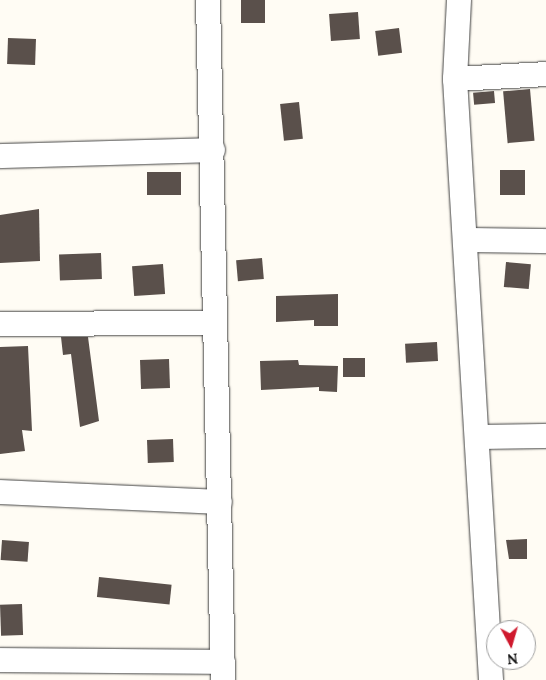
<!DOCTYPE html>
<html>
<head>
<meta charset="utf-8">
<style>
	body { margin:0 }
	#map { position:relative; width:546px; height:680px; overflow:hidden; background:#fffcf4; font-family:Lora,serif }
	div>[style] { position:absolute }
	.building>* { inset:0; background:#5a504b; transform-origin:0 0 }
	.roads { filter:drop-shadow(0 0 1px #434343) drop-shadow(0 0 1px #434343) }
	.minor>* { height:24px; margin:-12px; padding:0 12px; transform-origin:12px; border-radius:12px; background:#fff }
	span { translate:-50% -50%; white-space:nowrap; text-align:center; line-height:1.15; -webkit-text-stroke:5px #fff; paint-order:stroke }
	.north { position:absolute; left:486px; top:620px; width:50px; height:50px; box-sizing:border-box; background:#fff; border:1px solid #9f9f9f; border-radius:50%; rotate:174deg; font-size:14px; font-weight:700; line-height:20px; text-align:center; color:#101010 }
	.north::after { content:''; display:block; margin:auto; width:18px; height:22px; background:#cf192d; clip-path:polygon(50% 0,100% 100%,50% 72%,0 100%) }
</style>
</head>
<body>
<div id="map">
	<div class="building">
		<i style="left:241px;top:0;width:24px;height:23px"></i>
		<i style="left:358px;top:12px;width:27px;height:29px;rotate:86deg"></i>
		<i style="left:399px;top:28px;width:25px;height:24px;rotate:83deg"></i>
		<i style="left:8px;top:38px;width:28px;height:26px;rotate:2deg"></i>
		<i style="left:530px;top:89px;width:52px;height:27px;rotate:85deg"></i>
		<i style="left:494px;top:91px;width:12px;height:21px;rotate:85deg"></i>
		<i style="left:299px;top:102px;width:37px;height:19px;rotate:84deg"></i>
		<i style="left:500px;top:170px;width:25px;height:25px"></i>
		<i style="left:147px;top:172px;width:34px;height:23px"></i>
		<i style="clip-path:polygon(39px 209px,40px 261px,0 263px,0 215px)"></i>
		<i style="left:101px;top:253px;width:26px;height:42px;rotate:88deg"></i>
		<i style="left:262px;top:258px;width:21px;height:26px;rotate:85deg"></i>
		<i style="left:506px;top:262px;width:25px;height:25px;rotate:5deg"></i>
		<i style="left:163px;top:264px;width:30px;height:31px;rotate:86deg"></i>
		<i style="clip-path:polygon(338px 294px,338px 326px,314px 326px,314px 320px,276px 322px,276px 296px)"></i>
		<i style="clip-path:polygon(61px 337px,88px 337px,99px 421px,80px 427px,71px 354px,63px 355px)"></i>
		<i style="left:437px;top:342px;width:19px;height:32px;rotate:87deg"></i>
		<i style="clip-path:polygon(28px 346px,32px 431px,22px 430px,25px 451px,0 454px,0 347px)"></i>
		<i style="left:343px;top:358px;width:22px;height:19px"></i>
		<i style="left:169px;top:359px;width:29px;height:29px;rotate:88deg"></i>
		<i style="clip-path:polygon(298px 360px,299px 365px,338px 366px,337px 392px,319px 391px,319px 387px,261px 390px,260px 361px)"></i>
		<i style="left:173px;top:439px;width:23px;height:26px;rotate:88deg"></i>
		<i style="clip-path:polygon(527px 539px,527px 559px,509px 559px,506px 540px)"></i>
		<i style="left:2px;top:540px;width:27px;height:20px;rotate:4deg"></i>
		<i style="left:99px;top:577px;width:73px;height:20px;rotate:6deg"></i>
		<i style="left:22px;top:604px;width:31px;height:22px;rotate:88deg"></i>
	</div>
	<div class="roads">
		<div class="minor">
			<i style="left:208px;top:0;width:680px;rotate:88.74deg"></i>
			<i style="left:459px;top:0;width:79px;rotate:92.9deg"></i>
			<i style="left:455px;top:79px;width:602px;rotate:86.57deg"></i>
			<i style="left:455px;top:79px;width:91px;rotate:-3.1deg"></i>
			<i style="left:0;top:156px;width:213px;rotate:-1.6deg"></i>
			<i style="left:465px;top:240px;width:81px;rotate:0.7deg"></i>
			<i style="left:0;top:324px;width:215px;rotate:-0.3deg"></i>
			<i style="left:477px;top:437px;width:69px;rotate:-0.8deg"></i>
			<i style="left:0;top:492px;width:220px;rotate:2.6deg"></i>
			<i style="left:0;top:660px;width:223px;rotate:0.5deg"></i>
		</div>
	</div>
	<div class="north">N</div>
</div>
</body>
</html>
